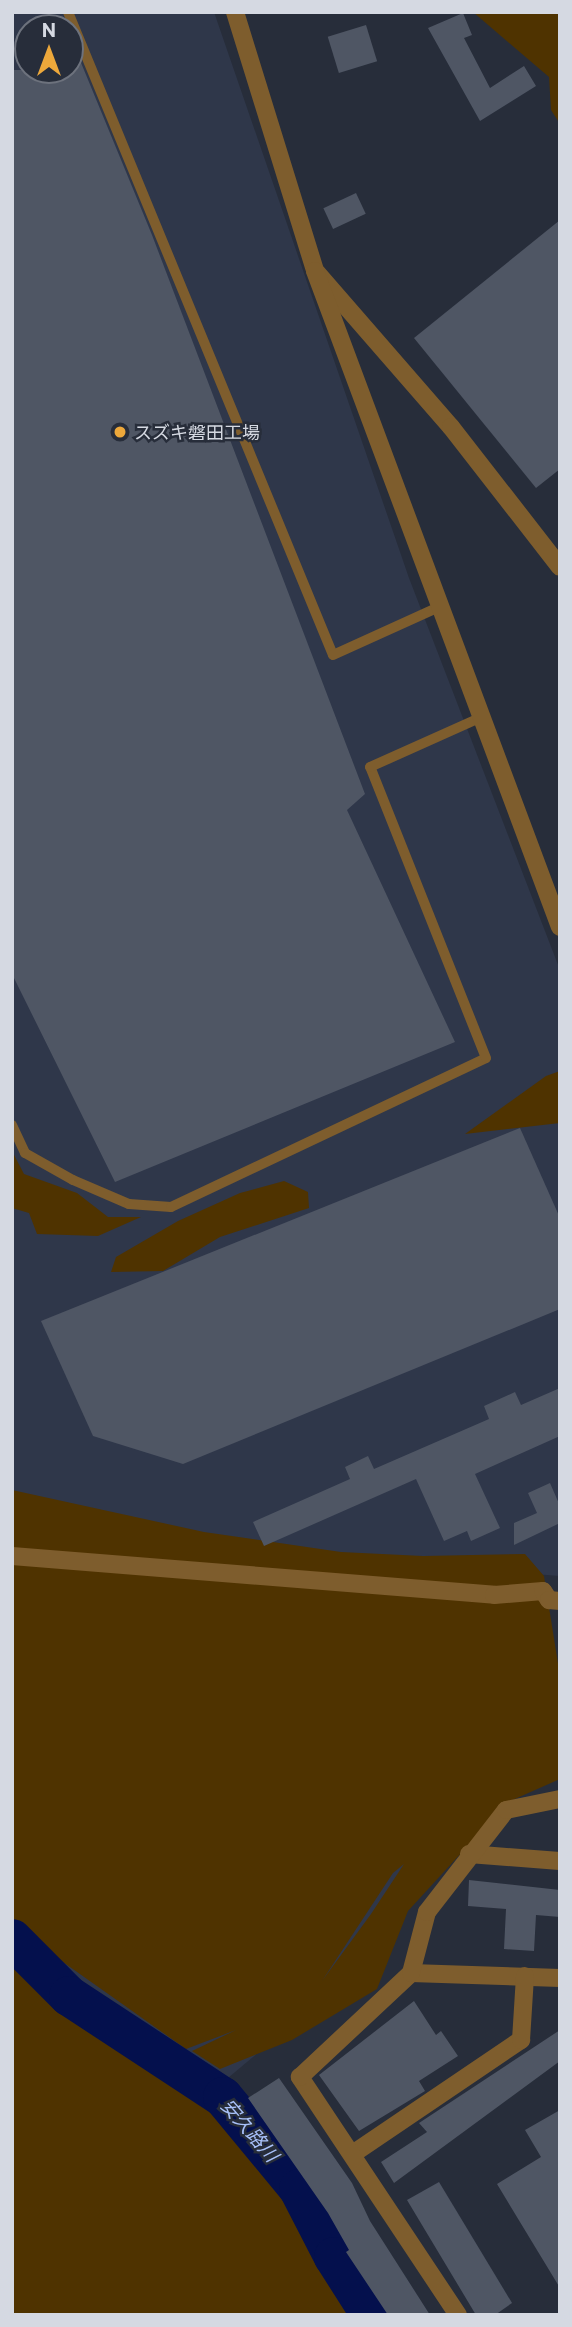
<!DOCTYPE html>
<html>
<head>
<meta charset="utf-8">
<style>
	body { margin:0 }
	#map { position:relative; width:572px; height:2327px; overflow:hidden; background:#272d3a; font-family:Commissioner,"Noto Sans JP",sans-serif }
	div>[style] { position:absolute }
	.built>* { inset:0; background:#2f374a }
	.green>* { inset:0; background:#4f3300 }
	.river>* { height:40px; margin:-20px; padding:0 20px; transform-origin:20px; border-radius:20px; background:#04104d }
	.building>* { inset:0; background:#4f5664; transform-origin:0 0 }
	.service>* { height:10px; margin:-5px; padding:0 5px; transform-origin:5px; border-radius:5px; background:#7e5d2d }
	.minor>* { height:18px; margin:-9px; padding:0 9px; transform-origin:9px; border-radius:9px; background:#7e5d2d }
	.tertiary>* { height:18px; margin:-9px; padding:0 9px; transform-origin:9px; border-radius:9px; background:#7e5d2d }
	.dots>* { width:19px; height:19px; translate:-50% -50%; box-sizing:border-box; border:4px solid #272d3a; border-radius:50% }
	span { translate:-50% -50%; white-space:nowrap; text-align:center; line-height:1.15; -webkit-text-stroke:5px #272d3a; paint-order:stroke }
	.poi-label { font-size:18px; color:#d5d9e2 }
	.left { translate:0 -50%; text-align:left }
	.water-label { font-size:19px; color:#a8c1fa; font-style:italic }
	.frame { position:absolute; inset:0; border:14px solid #d5d9e2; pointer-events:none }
	.north { position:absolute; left:14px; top:14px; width:70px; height:70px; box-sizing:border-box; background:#272d3a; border:2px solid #6d727d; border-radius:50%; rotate:0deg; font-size:19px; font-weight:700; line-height:28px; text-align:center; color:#d5d9e2 }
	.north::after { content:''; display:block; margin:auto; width:24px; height:32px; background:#eda83b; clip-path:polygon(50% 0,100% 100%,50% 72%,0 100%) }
</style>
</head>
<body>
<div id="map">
	<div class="built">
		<i style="clip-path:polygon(evenodd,12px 12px,214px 12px,409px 578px,560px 970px,560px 1576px,521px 1573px,560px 1756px,430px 1829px,376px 1954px,198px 2103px,12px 1974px,12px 12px,28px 28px,70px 28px,70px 70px,28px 70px,28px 28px)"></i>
	</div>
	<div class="green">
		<i style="clip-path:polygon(473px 12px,560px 12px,560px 124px,551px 110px,549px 77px)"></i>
		<i style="clip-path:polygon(560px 1071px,560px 1123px,465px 1134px,546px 1076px)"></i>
		<i style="clip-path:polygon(12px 1151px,24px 1174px,77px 1193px,108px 1217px,141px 1217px,98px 1236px,37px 1234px,29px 1213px,12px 1208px)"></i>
		<i style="clip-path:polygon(284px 1181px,308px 1192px,309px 1208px,220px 1237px,163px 1271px,111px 1272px,116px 1257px,178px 1221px,240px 1193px)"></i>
		<i style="clip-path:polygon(evenodd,12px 1490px,204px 1532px,341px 1552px,423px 1556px,525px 1554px,544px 1576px,560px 1676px,560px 1779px,508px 1802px,408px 1911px,377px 1989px,292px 2040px,220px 2069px,192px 2051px,236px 2030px,186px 2049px,12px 1926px,12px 1490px,404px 1864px,371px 1914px,322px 1981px,393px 1873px,404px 1864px)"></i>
		<i style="clip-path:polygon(12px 1953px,99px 2039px,194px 2092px,282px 2171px,365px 2315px,12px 2315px)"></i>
	</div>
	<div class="river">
		<i style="left:12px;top:1939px;width:81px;rotate:45deg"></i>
		<i style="left:69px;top:1996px;width:184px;rotate:33.3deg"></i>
		<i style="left:223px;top:2097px;width:119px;rotate:50.4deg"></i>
		<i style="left:299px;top:2189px;width:76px;rotate:62.8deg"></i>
		<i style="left:334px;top:2257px;width:69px;rotate:57.5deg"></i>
	</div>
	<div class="building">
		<i style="clip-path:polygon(463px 13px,472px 35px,464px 38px,490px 88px,524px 66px,536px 86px,480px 121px,428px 28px)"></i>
		<i style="left:366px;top:25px;width:38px;height:40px;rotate:73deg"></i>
		<i style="clip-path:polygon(70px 36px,152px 235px,365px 794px,347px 810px,455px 1042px,115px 1182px,12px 974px,12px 70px,70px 70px)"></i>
		<i style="left:356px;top:193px;width:23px;height:36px;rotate:65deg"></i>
		<i style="clip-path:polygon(560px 220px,560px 469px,536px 488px,414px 338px)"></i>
		<i style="clip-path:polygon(520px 1128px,560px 1218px,560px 1309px,183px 1464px,93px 1436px,41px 1321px)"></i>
		<i style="clip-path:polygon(560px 1388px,560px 1436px,475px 1474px,500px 1528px,471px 1541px,467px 1531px,444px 1541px,416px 1479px,264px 1546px,253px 1522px,350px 1479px,345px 1467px,368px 1456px,374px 1469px,489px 1419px,484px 1406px,515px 1392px,521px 1405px)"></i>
		<i style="clip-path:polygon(550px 1483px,560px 1506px,560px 1523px,514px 1545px,514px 1523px,537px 1513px,528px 1493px)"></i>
		<i style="clip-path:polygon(469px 1880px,560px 1890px,560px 1917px,536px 1915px,534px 1951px,504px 1949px,506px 1909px,468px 1906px)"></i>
		<i style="clip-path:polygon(414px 2001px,436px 2035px,441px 2031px,458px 2056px,419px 2081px,425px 2091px,359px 2131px,319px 2075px)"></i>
		<i style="clip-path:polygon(560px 2030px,560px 2061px,394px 2183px,381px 2162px,427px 2132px,419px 2123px)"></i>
		<i style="clip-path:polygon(279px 2078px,352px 2183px,370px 2221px,430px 2315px,388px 2315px,346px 2252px,349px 2250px,328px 2213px,248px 2098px)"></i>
		<i style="clip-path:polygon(560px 2110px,560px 2288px,497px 2184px,541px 2157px,525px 2130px)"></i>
		<i style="clip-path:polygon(439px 2182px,512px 2303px,495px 2315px,476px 2315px,407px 2200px)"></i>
	</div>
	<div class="service">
		<i style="left:68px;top:12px;width:695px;rotate:67.6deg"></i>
		<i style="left:333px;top:655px;width:119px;rotate:-24.4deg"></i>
		<i style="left:12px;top:1125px;width:31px;rotate:65deg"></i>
		<i style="left:25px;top:1153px;width:55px;rotate:29.4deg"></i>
		<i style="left:73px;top:1180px;width:61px;rotate:23.2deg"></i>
		<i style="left:129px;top:1204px;width:42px;rotate:4.1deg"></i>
		<i style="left:171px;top:1207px;width:348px;rotate:-25.3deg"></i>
		<i style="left:486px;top:1058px;width:313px;rotate:-111.7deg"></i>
		<i style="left:370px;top:767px;width:123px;rotate:-24.1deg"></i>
	</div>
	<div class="minor">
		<i style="left:317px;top:273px;width:204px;rotate:49deg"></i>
		<i style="left:451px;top:427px;width:177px;rotate:52.1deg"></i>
		<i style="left:12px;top:1556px;width:484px;rotate:4.6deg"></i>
		<i style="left:494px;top:1595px;width:49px;rotate:-4.7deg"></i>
		<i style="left:543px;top:1591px;width:11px;rotate:56deg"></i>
		<i style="left:549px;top:1600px;width:11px;rotate:5deg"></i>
		<i style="left:469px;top:1854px;width:91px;rotate:4.4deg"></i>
		<i style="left:411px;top:1973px;width:149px;rotate:1.9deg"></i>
		<i style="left:354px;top:2153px;width:202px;rotate:-34.1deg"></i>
		<i style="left:521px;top:2040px;width:64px;rotate:-86.4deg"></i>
		<i style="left:458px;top:2315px;width:286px;rotate:-123.6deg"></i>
		<i style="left:300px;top:2077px;width:152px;rotate:-43.1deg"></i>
		<i style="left:411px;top:1973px;width:63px;rotate:-75.3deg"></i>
		<i style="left:427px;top:1912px;width:129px;rotate:-52.2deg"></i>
		<i style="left:506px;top:1810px;width:55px;rotate:-11.5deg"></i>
	</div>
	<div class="tertiary">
		<i style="left:235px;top:12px;width:271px;rotate:72.8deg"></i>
		<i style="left:315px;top:271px;width:700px;rotate:69.52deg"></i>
	</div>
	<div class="dots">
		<i style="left:120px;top:432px;background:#eda83b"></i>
	</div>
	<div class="poi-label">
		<span class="left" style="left:134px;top:432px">スズキ磐田工場</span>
	</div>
	<div class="water-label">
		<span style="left:250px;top:2130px;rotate:49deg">安久路川</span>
	</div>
	<div class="frame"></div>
	<div class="north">N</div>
</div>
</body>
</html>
